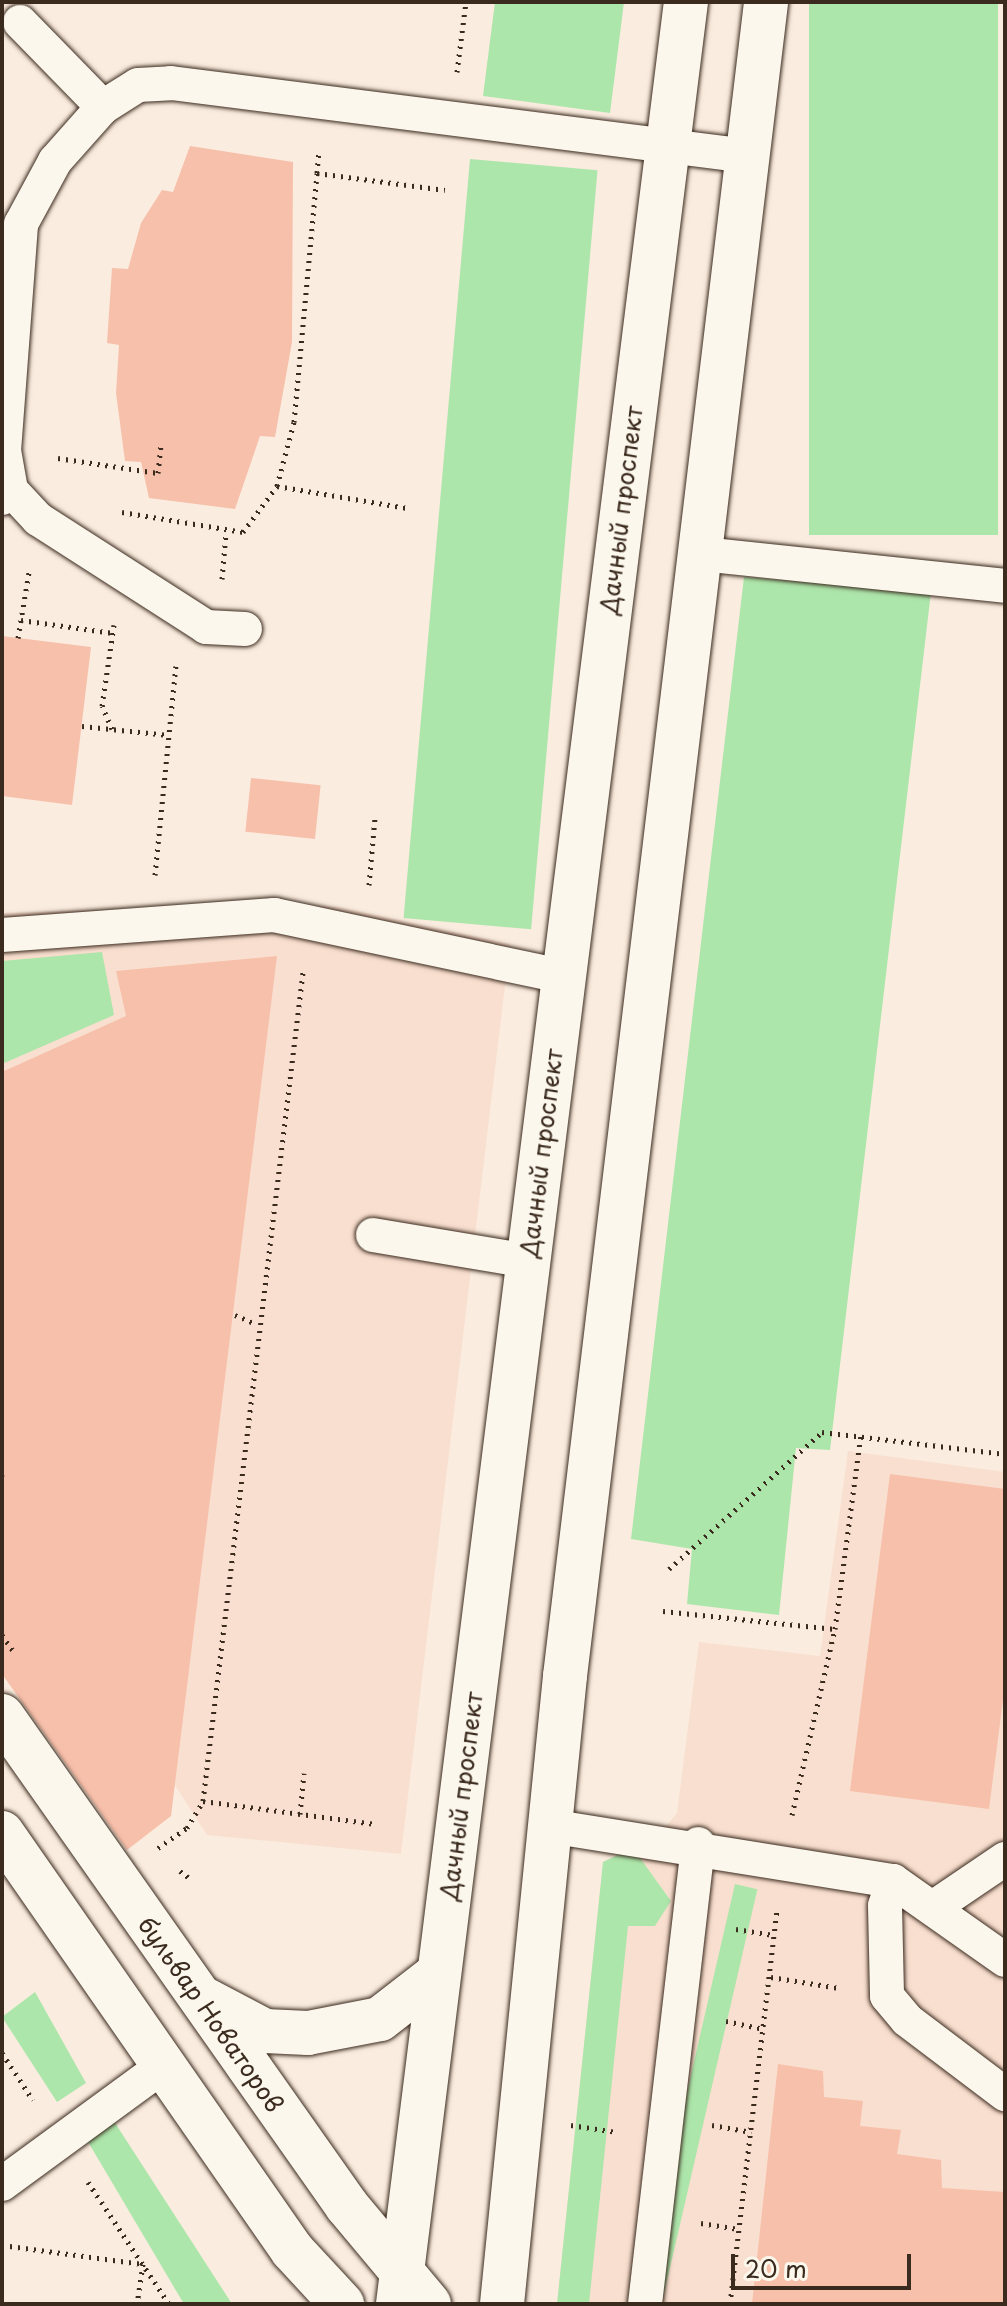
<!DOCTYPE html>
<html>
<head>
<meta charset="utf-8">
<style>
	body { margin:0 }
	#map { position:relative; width:1007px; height:2306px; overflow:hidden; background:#faecdf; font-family:"Playpen Sans",sans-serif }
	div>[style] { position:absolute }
	.built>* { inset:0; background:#f9dfcf }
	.green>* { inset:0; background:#ade6ab; transform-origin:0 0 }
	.building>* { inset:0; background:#f7c0ab; transform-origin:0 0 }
	.path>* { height:5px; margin-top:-2.5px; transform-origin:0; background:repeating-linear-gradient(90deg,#3b2a1e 0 2px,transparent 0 8px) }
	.roads { filter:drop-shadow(0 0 2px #3b2a1e) drop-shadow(0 0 2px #3b2a1e) }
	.lane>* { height:34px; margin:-17px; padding:0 17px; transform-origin:17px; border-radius:17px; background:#fbf7ec }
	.secondary>* { height:44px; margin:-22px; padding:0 22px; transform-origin:22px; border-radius:22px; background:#fbf7ec }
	span { translate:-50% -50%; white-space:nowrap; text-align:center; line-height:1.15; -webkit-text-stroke:7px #fbf7ec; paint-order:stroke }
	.street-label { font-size:24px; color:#3b2a1e }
	.frame { position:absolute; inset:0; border:4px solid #3b2a1e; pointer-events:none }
	.scale { position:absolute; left:731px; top:2254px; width:180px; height:36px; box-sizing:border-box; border:4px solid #3b2a1e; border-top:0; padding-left:10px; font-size:24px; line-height:28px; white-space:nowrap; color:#3b2a1e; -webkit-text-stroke:6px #fbf7ec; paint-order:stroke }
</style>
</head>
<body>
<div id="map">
	<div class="built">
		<i style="clip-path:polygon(265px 905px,339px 907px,510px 944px,401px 1854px,207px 1835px,2px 1517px,2px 913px)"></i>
		<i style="clip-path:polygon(848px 1451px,1005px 1472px,1005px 2304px,557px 2304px,603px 1862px,622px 1853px,640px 1858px,677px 1813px,699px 1642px,820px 1656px)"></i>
	</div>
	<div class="green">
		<i style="clip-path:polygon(495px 2px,624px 2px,610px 113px,483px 96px)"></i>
		<i style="left:809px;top:2px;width:189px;height:533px"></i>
		<i style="left:470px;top:159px;width:128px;height:762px;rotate:5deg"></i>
		<i style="clip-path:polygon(744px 577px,931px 592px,830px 1450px,796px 1448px,779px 1615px,687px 1604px,692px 1549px,631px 1539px)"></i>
		<i style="clip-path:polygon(102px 952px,114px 1015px,2px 1064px,2px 961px)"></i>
		<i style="clip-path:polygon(622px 1853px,640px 1858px,671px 1901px,655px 1926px,628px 1926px,589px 2304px,557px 2304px,603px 1862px)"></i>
		<i style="left:735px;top:1884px;width:23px;height:423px;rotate:13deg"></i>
		<i style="clip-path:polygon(35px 1992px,86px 2083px,57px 2102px,2px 2017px)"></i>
		<i style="clip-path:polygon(108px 2112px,232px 2304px,184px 2304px,81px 2130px)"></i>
	</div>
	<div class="building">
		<i style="clip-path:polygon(190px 146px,293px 162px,292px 342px,275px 437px,260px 436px,235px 509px,149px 498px,141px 462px,125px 461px,116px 393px,119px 345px,107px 343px,112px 268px,128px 269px,141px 223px,162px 190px,173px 192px)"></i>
		<i style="clip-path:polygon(2px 636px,91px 647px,72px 805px,2px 796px)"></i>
		<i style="left:251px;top:778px;width:70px;height:54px;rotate:6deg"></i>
		<i style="clip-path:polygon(277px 956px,171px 1816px,127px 1850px,2px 1674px,2px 1072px,126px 1016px,116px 971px)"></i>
		<i style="clip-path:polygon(890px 1474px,1005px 1489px,1005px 1684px,989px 1809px,850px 1791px)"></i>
		<i style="clip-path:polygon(778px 2064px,823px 2071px,824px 2097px,863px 2101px,860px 2126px,901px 2130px,897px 2154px,941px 2160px,942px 2188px,1005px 2192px,1005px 2304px,752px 2304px)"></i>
	</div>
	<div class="path">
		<i style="left:457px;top:72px;width:71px;rotate:-82.7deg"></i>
		<i style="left:317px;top:173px;width:23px;rotate:-85deg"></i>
		<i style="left:58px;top:458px;width:101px;rotate:8.5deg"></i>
		<i style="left:158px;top:473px;width:29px;rotate:-84deg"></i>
		<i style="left:277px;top:486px;width:132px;rotate:9.6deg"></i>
		<i style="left:122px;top:512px;width:123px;rotate:9.4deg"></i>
		<i style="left:243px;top:532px;width:57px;rotate:-53.5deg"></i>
		<i style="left:277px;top:486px;width:66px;rotate:-75.1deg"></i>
		<i style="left:294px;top:422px;width:250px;rotate:-84.7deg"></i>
		<i style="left:317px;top:173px;width:129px;rotate:7.6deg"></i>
		<i style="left:222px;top:579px;width:46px;rotate:-85deg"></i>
		<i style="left:21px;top:620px;width:93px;rotate:8deg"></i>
		<i style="left:18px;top:638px;width:67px;rotate:-80.5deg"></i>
		<i style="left:82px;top:726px;width:87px;rotate:5.9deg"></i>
		<i style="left:112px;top:729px;width:25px;rotate:-113deg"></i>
		<i style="left:102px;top:706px;width:82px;rotate:-81.6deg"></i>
		<i style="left:155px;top:875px;width:210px;rotate:-84.3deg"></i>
		<i style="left:369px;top:885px;width:67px;rotate:-84.9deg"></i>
		<i style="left:235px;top:1315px;width:23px;rotate:23deg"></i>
		<i style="left:2px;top:1476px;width:1px;rotate:-90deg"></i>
		<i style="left:669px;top:1569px;width:205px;rotate:-41.8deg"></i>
		<i style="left:822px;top:1432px;width:184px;rotate:6.9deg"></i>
		<i style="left:663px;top:1611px;width:173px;rotate:6deg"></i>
		<i style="left:2px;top:1635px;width:19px;rotate:55deg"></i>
		<i style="left:203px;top:1801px;width:174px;rotate:7.6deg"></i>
		<i style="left:300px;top:1814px;width:41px;rotate:-84.4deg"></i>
		<i style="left:792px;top:1815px;width:191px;rotate:-77deg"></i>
		<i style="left:835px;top:1629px;width:196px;rotate:-82.4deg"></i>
		<i style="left:158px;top:1848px;width:35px;rotate:-35deg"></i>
		<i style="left:187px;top:1828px;width:31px;rotate:-59deg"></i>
		<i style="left:203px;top:1801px;width:835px;rotate:-83.12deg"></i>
		<i style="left:180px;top:1871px;width:15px;rotate:37deg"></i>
		<i style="left:736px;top:1929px;width:38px;rotate:9deg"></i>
		<i style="left:771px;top:1977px;width:69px;rotate:9.2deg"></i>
		<i style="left:726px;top:2021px;width:39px;rotate:12deg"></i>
		<i style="left:2px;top:2053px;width:56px;rotate:56.6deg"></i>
		<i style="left:571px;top:2125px;width:47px;rotate:8.7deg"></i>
		<i style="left:712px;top:2125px;width:40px;rotate:10deg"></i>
		<i style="left:88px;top:2182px;width:146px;rotate:56.4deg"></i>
		<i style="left:701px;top:2223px;width:38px;rotate:9deg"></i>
		<i style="left:2px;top:2245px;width:142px;rotate:7.7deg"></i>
		<i style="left:143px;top:2264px;width:40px;rotate:98.5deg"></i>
		<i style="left:730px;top:2304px;width:395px;rotate:-83.2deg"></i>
	</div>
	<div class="roads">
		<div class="lane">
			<i style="left:20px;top:22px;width:119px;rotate:45.7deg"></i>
			<i style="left:11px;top:490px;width:40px;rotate:47deg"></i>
			<i style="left:38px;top:519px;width:200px;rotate:32.7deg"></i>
			<i style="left:206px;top:627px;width:39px;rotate:3deg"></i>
			<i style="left:2px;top:498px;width:12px;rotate:-42deg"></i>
			<i style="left:11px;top:490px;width:40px;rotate:-100deg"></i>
			<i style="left:4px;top:451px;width:228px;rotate:-85.7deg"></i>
			<i style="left:21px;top:224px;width:72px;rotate:-61.6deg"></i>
			<i style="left:55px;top:161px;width:72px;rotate:-48.4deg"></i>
			<i style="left:103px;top:107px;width:41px;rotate:-32.2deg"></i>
			<i style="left:138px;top:85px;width:33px;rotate:-3deg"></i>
			<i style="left:171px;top:83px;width:582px;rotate:7.21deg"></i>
			<i style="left:702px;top:554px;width:305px;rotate:6deg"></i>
			<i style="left:2px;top:935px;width:273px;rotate:-4.2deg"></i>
			<i style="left:274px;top:915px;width:293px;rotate:12deg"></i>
			<i style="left:373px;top:1235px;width:157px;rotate:9.5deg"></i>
			<i style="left:549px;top:1826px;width:348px;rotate:9.1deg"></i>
			<i style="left:893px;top:1881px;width:137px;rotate:35.2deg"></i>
			<i style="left:893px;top:1881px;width:26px;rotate:108deg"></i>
			<i style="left:885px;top:1906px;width:90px;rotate:88.7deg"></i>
			<i style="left:887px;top:1996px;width:31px;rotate:50deg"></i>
			<i style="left:907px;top:2020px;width:123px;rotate:37.1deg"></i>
			<i style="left:934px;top:1907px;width:86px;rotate:-34.1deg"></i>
			<i style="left:2px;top:2184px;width:198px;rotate:-36.2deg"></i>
			<i style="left:645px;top:2304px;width:463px;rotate:-83.4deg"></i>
		</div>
		<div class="secondary">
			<i style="left:2px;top:1716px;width:599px;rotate:54.85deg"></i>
			<i style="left:347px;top:2206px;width:128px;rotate:50.1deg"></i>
			<i style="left:2px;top:1833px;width:508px;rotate:55.18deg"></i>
			<i style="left:292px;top:2250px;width:74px;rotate:47.2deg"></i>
			<i style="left:206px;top:2000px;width:67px;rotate:27.7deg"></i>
			<i style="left:265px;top:2031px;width:43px;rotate:2.7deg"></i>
			<i style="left:308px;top:2033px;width:73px;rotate:-11deg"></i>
			<i style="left:380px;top:2019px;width:73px;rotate:-37.8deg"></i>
			<i style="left:398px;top:2304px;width:2320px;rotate:-82.87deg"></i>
			<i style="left:502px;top:2304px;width:631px;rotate:-84.27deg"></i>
			<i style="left:565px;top:1676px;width:1686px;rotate:-83.15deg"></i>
		</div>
	</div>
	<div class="street-label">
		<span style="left:621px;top:510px;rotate:-83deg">Дачный проспект</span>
		<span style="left:541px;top:1153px;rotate:-83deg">Дачный проспект</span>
		<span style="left:461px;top:1796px;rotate:-83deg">Дачный проспект</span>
		<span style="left:211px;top:2014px;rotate:55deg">бульвар Новаторов</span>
	</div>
	<div class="frame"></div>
	<div class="scale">20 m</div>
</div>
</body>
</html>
